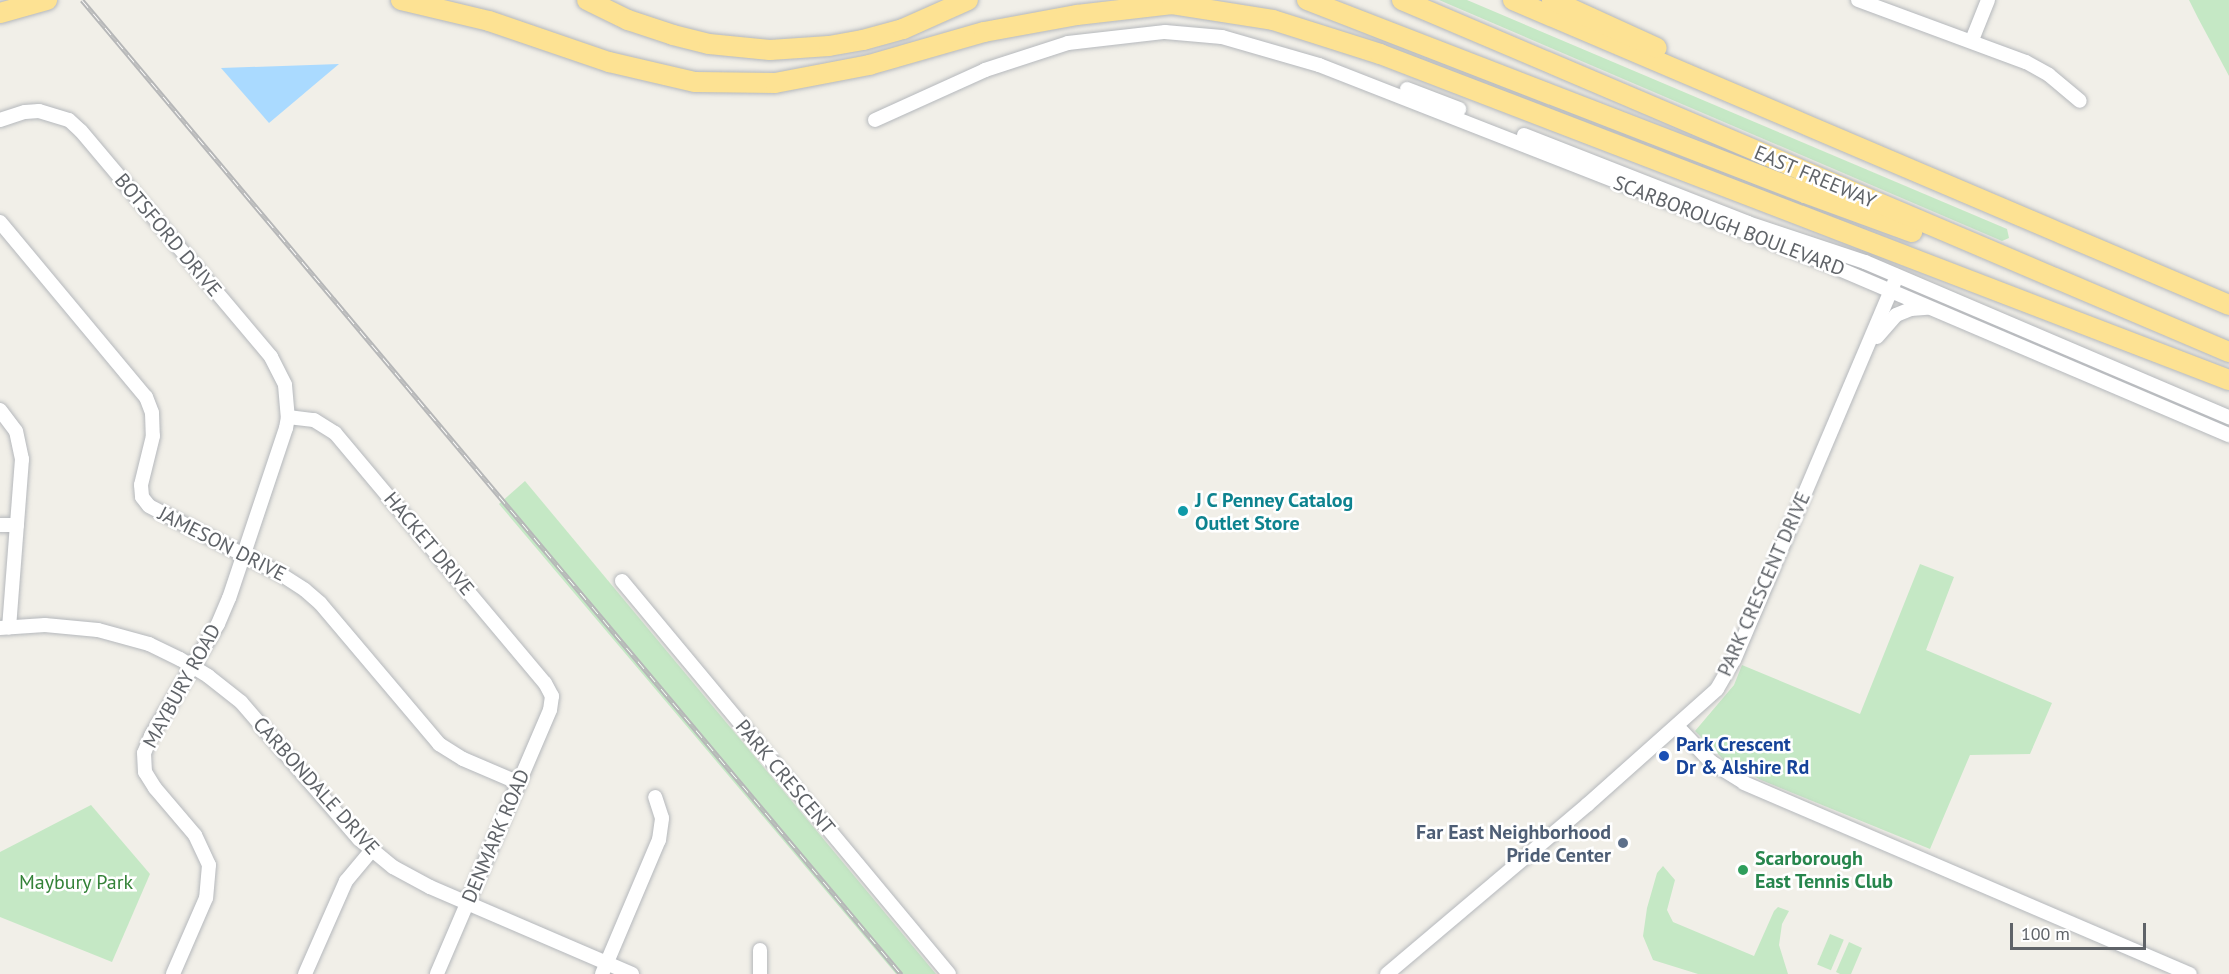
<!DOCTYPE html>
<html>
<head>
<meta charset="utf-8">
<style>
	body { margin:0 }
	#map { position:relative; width:2229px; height:974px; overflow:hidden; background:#f1efe8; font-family:"PT Sans",sans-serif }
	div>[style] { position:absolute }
	.green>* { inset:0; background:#c5e8c5; transform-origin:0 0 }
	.water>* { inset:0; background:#aadaff }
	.roads { filter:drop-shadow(0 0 2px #b5b8bc) drop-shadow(0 0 2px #b5b8bc) }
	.minor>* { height:14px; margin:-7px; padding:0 7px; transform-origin:7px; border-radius:7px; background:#fff }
	.highway>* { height:20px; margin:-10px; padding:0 10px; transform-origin:10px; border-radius:10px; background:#fde293 }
	.rail>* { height:5px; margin-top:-2.5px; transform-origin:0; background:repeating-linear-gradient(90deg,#fff 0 9px,#b6b7b8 0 18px); box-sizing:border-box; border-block:2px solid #b6b7b8 }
	.dots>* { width:16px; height:16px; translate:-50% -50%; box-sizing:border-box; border:3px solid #fff; border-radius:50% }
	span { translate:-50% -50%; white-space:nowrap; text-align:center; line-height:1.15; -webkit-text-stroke:5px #fff; paint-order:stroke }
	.street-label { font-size:20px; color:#5f6368 }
	.culture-label { font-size:20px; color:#0d838f; font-weight:700 }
	.left { translate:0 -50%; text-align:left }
	.transit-label { font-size:20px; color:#164399; font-weight:700 }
	.service-label { font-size:20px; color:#4e5e75; font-weight:700 }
	.right { translate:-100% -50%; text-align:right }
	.leisure-label { font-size:20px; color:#27864d; font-weight:700 }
	.park-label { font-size:20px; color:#348238 }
	.scale { position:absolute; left:2010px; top:923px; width:136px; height:27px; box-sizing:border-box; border:3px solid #5f6368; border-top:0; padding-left:8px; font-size:18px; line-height:21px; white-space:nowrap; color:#5f6368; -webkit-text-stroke:4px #fff; paint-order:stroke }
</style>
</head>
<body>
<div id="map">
	<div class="green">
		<i style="clip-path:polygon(1439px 0,1467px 0,2007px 229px,2009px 238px,2002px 241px)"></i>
		<i style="clip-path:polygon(2189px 0,2229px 0,2229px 76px,2198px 18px)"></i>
		<i style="clip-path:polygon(525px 481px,936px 974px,896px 974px,499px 504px)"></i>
		<i style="clip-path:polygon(1920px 564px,1954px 577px,1926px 650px,2052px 703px,2030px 754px,1970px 755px,1930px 849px,1761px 780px,1724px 760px,1695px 731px,1734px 685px,1742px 665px,1860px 714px)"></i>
		<i style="clip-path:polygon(91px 805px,150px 874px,112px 962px,0 917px,0 852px)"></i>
		<i style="clip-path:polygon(1663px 866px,1675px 880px,1667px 910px,1673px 922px,1754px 956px,1774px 911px,1778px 907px,1789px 911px,1782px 924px,1779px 945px,1788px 974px,1698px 974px,1653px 960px,1643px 936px,1647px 908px,1657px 873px)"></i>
		<i style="left:1830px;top:934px;width:15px;height:33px;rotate:23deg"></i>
		<i style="clip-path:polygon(1849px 942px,1862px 948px,1851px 974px,1840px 974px,1836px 972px)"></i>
	</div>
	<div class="water">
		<i style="clip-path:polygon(339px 64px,269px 123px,221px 68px)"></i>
	</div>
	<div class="roads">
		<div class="minor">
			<i style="left:1858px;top:0;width:179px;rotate:20.3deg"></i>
			<i style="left:2026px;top:62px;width:26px;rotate:29deg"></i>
			<i style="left:2049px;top:75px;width:40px;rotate:40deg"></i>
			<i style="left:1972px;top:40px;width:43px;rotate:-68.2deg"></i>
			<i style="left:1407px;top:89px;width:56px;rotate:21deg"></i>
			<i style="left:0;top:120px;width:26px;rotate:-18deg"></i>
			<i style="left:25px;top:112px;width:14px;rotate:-4deg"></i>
			<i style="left:39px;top:111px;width:31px;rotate:17deg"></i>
			<i style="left:69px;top:120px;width:16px;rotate:43deg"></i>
			<i style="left:81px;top:131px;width:295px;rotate:49.9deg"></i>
			<i style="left:271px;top:357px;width:31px;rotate:63deg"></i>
			<i style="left:285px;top:385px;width:32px;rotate:85deg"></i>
			<i style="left:288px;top:417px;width:11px;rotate:100deg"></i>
			<i style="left:286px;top:428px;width:179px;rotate:108.5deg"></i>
			<i style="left:229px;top:598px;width:28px;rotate:113deg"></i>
			<i style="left:218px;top:624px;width:131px;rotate:120.9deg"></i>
			<i style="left:151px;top:736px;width:18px;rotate:112deg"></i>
			<i style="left:144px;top:753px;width:19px;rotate:87deg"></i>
			<i style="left:145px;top:772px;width:19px;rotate:58deg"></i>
			<i style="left:155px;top:788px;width:62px;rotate:49.6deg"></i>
			<i style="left:195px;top:835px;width:33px;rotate:65deg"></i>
			<i style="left:209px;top:865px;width:33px;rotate:95deg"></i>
			<i style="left:206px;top:898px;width:83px;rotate:113.5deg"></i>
			<i style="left:875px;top:120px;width:121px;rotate:-24.4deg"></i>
			<i style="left:985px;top:70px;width:87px;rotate:-18deg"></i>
			<i style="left:1068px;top:43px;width:98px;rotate:-6.5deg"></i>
			<i style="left:1165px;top:32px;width:57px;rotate:5deg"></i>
			<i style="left:1222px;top:37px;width:101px;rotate:16.1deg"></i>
			<i style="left:1319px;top:65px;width:549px;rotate:21.37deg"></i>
			<i style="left:1830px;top:265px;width:434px;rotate:23.1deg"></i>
			<i style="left:1524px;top:135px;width:241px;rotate:21.4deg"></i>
			<i style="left:1748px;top:223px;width:123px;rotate:18.4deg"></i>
			<i style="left:1865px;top:262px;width:396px;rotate:23.1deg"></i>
			<i style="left:0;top:222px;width:228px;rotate:50.2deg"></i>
			<i style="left:146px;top:397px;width:17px;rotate:69deg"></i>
			<i style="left:152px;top:413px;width:23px;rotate:88deg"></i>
			<i style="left:153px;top:436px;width:50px;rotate:103.8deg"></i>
			<i style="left:141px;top:485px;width:12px;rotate:85deg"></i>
			<i style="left:142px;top:497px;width:11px;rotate:52deg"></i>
			<i style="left:149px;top:506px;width:150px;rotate:27.4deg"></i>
			<i style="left:282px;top:575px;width:27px;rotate:33deg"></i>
			<i style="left:305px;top:590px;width:20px;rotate:41deg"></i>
			<i style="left:320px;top:603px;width:185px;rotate:49.8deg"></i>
			<i style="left:439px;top:744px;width:28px;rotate:32deg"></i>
			<i style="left:463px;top:759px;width:61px;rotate:23.2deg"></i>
			<i style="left:1877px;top:337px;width:29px;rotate:-49deg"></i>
			<i style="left:1896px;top:315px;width:16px;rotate:-22deg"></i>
			<i style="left:1911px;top:309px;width:16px;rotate:-4deg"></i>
			<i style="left:0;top:410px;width:26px;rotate:53deg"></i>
			<i style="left:16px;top:431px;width:29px;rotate:78deg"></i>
			<i style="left:22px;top:459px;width:169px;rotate:94.4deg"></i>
			<i style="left:288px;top:417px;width:26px;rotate:7deg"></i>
			<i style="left:314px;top:420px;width:25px;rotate:32deg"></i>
			<i style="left:335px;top:433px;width:326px;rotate:50deg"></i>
			<i style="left:545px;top:683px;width:15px;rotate:62deg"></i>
			<i style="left:552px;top:696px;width:14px;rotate:98deg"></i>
			<i style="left:550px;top:710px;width:287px;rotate:113.2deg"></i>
			<i style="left:0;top:525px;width:17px"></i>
			<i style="left:622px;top:581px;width:511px;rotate:50.24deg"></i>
			<i style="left:0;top:628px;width:45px;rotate:-3.8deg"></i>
			<i style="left:45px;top:625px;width:53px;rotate:5.4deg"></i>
			<i style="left:98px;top:630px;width:53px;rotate:15.4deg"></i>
			<i style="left:149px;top:644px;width:34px;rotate:26deg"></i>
			<i style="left:180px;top:659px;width:33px;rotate:31deg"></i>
			<i style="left:208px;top:676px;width:42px;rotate:38.2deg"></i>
			<i style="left:241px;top:702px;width:181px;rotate:49.3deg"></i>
			<i style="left:359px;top:839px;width:44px;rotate:39.5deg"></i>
			<i style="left:393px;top:867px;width:42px;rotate:28.4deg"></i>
			<i style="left:430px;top:887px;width:220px;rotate:23.3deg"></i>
			<i style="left:1677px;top:726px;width:50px;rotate:46.6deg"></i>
			<i style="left:1711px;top:762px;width:39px;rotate:32deg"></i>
			<i style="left:1744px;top:783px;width:485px;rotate:23.2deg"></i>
			<i style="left:305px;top:974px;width:102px;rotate:-66.2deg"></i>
			<i style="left:346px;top:881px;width:39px;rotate:-50deg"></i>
			<i style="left:602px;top:974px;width:146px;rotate:-67deg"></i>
			<i style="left:659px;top:840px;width:22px;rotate:-82deg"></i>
			<i style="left:662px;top:818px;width:22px;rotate:-108deg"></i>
			<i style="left:760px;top:974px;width:24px;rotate:-90deg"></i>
			<i style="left:1387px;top:974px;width:262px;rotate:-40.2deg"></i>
			<i style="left:1587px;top:805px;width:174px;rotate:-41.7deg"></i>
			<i style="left:1717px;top:689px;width:34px;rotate:-60deg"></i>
			<i style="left:1734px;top:660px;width:410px;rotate:-67deg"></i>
		</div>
		<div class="highway">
			<i style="left:401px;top:0;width:90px;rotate:13.4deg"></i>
			<i style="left:489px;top:21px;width:127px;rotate:18.9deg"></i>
			<i style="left:609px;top:62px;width:88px;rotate:13.1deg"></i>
			<i style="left:695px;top:82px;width:80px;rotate:0.7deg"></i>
			<i style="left:775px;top:83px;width:96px;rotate:-10.8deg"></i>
			<i style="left:869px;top:65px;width:120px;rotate:-16deg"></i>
			<i style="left:984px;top:32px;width:95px;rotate:-10.4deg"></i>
			<i style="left:1077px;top:15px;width:96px;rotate:-6.6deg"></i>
			<i style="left:1172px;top:4px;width:102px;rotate:9deg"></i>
			<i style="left:1273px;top:20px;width:112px;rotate:17.6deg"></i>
			<i style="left:1380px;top:54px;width:909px;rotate:21.01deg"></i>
			<i style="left:587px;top:0;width:46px;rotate:26deg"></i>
			<i style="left:628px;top:20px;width:47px;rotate:18.4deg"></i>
			<i style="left:673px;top:35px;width:37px;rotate:14deg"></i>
			<i style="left:709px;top:44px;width:61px;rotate:5.6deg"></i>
			<i style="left:770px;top:50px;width:59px;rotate:-3.9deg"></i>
			<i style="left:829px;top:46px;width:35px;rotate:-10deg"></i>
			<i style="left:863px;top:40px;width:41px;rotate:-15.4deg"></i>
			<i style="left:903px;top:29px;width:71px;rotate:-24deg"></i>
			<i style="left:1307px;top:0;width:534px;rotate:21.18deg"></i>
			<i style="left:1805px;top:193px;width:114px;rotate:20deg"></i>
			<i style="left:1402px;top:0;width:899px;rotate:23.06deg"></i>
			<i style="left:1513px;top:0;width:778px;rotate:23.07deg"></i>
			<i style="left:1552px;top:0;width:115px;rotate:24.6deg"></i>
			<i style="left:0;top:13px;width:49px;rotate:-15.5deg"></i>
		</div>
	</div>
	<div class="rail">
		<i style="left:82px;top:0;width:1273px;rotate:49.94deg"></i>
	</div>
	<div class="dots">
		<i style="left:1183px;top:511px;background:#0f9aa8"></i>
		<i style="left:1664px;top:756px;background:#1a4fb4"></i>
		<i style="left:1623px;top:843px;background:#5c6f8a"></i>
		<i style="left:1743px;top:870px;background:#2e9e5b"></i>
	</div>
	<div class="street-label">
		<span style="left:1815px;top:177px;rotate:23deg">EAST FREEWAY</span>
		<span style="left:1729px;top:226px;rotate:21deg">SCARBOROUGH BOULEVARD</span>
		<span style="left:168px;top:235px;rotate:50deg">BOTSFORD DRIVE</span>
		<span style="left:222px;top:544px;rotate:27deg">JAMESON DRIVE</span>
		<span style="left:429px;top:544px;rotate:50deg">HACKET DRIVE</span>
		<span style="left:1764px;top:584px;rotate:-66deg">PARK CRESCENT DRIVE</span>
		<span style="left:182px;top:686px;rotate:-61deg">MAYBURY ROAD</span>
		<span style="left:785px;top:777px;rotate:50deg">PARK CRESCENT</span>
		<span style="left:316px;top:786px;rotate:48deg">CARBONDALE DRIVE</span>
		<span style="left:496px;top:836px;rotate:-67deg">DENMARK ROAD</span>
	</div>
	<div class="culture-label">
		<span class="left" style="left:1195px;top:512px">J C Penney Catalog<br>Outlet Store</span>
	</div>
	<div class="transit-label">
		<span class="left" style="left:1676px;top:756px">Park Crescent<br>Dr &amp; Alshire Rd</span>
	</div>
	<div class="service-label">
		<span class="right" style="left:1611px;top:844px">Far East Neighborhood<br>Pride Center</span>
	</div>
	<div class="leisure-label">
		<span class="left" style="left:1755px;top:870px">Scarborough<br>East Tennis Club</span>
	</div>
	<div class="park-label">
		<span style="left:76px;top:882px">Maybury Park</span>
	</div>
	<div class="scale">100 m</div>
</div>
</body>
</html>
